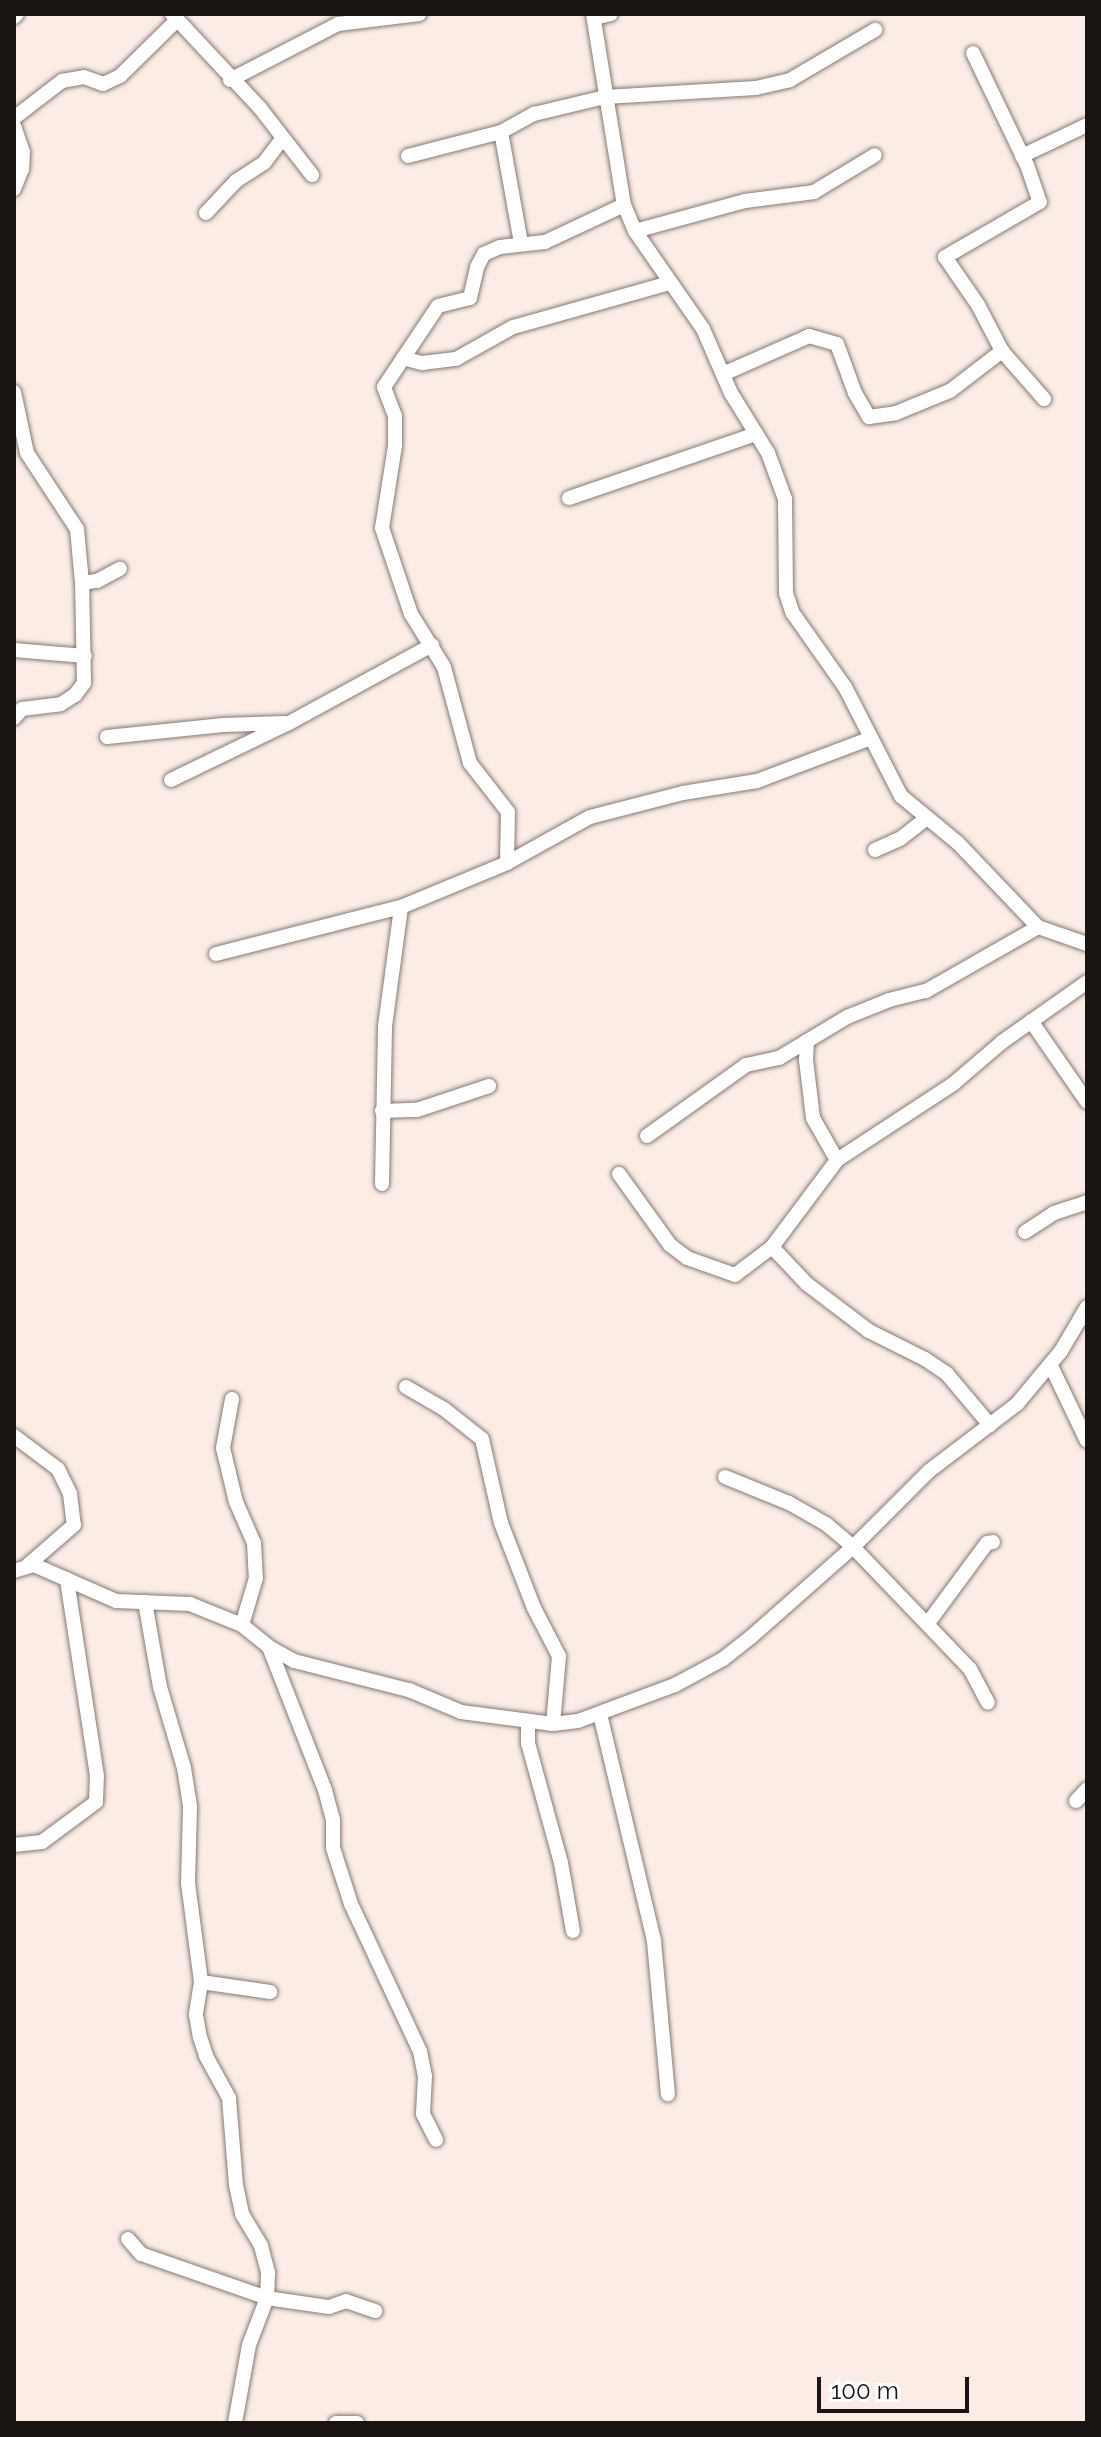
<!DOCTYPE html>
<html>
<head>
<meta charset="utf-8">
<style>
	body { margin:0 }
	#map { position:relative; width:1101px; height:2437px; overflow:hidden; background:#fbede6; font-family:Raleway,sans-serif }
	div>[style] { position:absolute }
	.roads { filter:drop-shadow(0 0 2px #857973) drop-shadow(0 0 2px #857973) }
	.minor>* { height:14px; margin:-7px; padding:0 7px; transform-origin:7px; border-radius:7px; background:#fff }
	span { translate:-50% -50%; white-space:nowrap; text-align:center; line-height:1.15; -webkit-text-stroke:8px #fff; paint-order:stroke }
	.frame { position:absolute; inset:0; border:16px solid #191412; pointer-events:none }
	.scale { position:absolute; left:817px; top:2377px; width:152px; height:36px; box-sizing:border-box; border:4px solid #191412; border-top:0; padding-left:10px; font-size:24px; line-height:28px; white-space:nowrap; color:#191412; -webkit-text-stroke:6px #fff; paint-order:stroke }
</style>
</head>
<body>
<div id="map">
	<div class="roads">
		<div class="minor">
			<i style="left:172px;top:14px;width:129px;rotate:46.9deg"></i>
			<i style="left:260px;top:108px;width:85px;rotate:52.2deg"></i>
			<i style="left:593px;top:14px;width:193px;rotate:80.8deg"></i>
			<i style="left:624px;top:205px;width:28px;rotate:67deg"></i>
			<i style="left:635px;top:231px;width:119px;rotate:55.2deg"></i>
			<i style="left:703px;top:329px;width:70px;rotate:66.4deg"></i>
			<i style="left:731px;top:393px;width:70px;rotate:58.3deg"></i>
			<i style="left:768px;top:453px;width:49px;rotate:69.7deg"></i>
			<i style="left:785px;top:499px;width:94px;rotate:89.4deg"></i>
			<i style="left:786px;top:593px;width:20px;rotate:72deg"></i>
			<i style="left:792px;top:612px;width:92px;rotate:54.8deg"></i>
			<i style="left:845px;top:687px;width:123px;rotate:62.8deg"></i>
			<i style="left:901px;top:796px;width:74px;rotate:39.5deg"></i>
			<i style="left:958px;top:843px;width:116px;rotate:46.4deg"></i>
			<i style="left:1038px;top:927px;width:52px;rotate:19.1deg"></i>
			<i style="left:14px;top:17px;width:4px;rotate:-45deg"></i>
			<i style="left:594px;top:18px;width:17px;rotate:-13deg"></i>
			<i style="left:973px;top:53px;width:124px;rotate:64.3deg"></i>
			<i style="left:1027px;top:165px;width:39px;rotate:71deg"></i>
			<i style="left:1040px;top:202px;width:110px;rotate:149.9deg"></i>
			<i style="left:945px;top:257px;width:58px;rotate:55.5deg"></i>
			<i style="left:978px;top:305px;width:52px;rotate:62.4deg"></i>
			<i style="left:1002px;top:351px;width:64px;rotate:48.8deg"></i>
			<i style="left:230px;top:80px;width:122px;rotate:-27.4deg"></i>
			<i style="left:338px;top:24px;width:82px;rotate:-7deg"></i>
			<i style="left:14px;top:118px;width:61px;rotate:-37.6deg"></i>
			<i style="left:62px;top:81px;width:22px;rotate:-10deg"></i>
			<i style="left:84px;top:77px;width:20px;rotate:20deg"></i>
			<i style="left:103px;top:84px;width:19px;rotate:-25deg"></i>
			<i style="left:120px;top:76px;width:80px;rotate:-44.5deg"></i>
			<i style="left:14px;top:126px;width:28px;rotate:71deg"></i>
			<i style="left:23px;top:152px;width:17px;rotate:93deg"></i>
			<i style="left:22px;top:169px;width:22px;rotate:112deg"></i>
			<i style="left:408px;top:156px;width:96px;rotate:-14.5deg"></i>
			<i style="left:1022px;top:156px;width:72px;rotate:-25.5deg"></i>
			<i style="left:206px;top:213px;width:44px;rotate:-46.8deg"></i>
			<i style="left:236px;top:181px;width:33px;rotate:-33deg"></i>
			<i style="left:264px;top:163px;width:31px;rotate:-53deg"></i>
			<i style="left:635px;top:231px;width:114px;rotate:-15.3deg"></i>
			<i style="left:745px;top:201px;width:70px;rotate:-7.4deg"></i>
			<i style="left:814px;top:192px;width:71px;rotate:-31.2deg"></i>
			<i style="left:521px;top:243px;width:113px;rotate:-100.2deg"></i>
			<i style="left:501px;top:132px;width:38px;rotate:-29deg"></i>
			<i style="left:534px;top:114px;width:73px;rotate:-13.5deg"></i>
			<i style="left:605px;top:97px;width:151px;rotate:-3.4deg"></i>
			<i style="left:756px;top:88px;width:35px;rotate:-13deg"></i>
			<i style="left:790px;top:80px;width:99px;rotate:-30.5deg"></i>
			<i style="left:403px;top:358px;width:20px;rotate:15deg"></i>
			<i style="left:422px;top:363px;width:34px;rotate:-7deg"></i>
			<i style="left:456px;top:359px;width:65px;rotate:-29.3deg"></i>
			<i style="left:513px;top:327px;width:163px;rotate:-15.7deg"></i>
			<i style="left:723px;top:374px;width:94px;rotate:-23.8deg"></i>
			<i style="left:809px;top:336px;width:29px;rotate:16deg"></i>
			<i style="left:837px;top:344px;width:52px;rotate:69.8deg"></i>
			<i style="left:855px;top:393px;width:28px;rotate:60deg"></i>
			<i style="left:869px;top:417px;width:27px;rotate:-8deg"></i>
			<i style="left:896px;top:413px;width:58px;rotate:-22.2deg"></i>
			<i style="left:950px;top:391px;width:66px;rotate:-37.6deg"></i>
			<i style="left:14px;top:392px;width:62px;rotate:78deg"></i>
			<i style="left:27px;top:453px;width:91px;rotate:56.7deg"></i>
			<i style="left:77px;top:529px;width:54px;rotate:84.7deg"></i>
			<i style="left:82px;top:583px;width:15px;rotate:-8deg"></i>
			<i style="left:97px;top:581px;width:26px;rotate:-28deg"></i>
			<i style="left:569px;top:498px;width:198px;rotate:-18.9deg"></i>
			<i style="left:14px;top:650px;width:71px;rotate:4.8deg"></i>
			<i style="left:14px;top:718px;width:12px;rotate:-48deg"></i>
			<i style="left:22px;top:709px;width:39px;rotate:-7deg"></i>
			<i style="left:61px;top:704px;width:17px;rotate:-33deg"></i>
			<i style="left:75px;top:695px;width:15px;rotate:-53deg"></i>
			<i style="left:84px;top:683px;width:100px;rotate:-91.1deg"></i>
			<i style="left:107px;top:737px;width:117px;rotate:-5.9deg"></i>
			<i style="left:223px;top:725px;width:61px;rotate:-1.9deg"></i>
			<i style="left:171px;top:780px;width:131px;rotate:-25.8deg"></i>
			<i style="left:289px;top:723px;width:163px;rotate:-28.6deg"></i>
			<i style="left:875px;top:850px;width:27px;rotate:-24deg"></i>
			<i style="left:900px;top:839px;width:34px;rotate:-38deg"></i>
			<i style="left:507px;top:863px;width:51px;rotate:-88.9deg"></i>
			<i style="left:508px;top:812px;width:62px;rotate:-127.8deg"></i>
			<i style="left:470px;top:763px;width:99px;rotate:-105.2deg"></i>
			<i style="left:444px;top:667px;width:62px;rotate:-121.9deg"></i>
			<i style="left:411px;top:614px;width:91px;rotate:-108.6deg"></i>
			<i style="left:382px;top:528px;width:83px;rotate:-81deg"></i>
			<i style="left:395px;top:446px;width:30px;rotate:-90deg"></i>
			<i style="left:395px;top:416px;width:31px;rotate:-111deg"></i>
			<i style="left:384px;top:387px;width:97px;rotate:-56.3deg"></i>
			<i style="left:438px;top:306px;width:33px;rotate:-14deg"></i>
			<i style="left:470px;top:298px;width:32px;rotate:-77deg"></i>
			<i style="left:477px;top:267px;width:15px;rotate:-62deg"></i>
			<i style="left:484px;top:254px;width:17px;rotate:-24deg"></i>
			<i style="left:500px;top:247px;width:45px;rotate:-6.3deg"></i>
			<i style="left:545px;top:242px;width:87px;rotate:-25.1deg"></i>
			<i style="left:216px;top:954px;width:191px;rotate:-14.3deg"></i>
			<i style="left:401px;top:907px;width:115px;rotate:-22.5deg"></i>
			<i style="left:507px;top:863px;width:95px;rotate:-29deg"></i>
			<i style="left:590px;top:817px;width:96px;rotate:-14.5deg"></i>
			<i style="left:683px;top:793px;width:75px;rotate:-9.2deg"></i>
			<i style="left:757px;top:781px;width:120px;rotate:-20.6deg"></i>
			<i style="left:1031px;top:1021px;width:98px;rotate:55.3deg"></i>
			<i style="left:807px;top:1041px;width:19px;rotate:93deg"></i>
			<i style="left:806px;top:1060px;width:58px;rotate:83.1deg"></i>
			<i style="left:813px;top:1118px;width:48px;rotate:60.3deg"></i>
			<i style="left:382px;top:1111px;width:35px;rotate:-2deg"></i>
			<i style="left:417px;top:1110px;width:76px;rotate:-18.4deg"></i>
			<i style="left:647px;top:1136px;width:122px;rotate:-35.6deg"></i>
			<i style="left:746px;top:1065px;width:34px;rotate:-12deg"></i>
			<i style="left:779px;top:1058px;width:79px;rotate:-31.1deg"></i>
			<i style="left:847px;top:1017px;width:45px;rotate:-22deg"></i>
			<i style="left:889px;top:1000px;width:38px;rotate:-14deg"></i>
			<i style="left:926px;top:991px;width:129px;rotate:-29.7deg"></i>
			<i style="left:619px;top:1174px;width:87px;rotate:54.3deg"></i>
			<i style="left:670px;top:1245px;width:21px;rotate:37deg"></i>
			<i style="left:687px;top:1258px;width:51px;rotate:19.5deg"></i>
			<i style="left:735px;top:1275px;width:46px;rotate:-37.1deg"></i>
			<i style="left:772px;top:1247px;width:109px;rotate:-53.2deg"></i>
			<i style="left:837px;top:1160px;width:139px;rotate:-33.2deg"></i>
			<i style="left:953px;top:1084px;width:65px;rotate:-40.6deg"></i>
			<i style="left:1002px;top:1042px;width:104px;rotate:-35.2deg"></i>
			<i style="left:382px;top:1184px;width:158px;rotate:-88.9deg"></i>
			<i style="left:385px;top:1026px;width:120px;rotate:-82.3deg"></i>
			<i style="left:1025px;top:1232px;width:35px;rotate:-33deg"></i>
			<i style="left:1054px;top:1213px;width:35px;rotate:-18deg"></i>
			<i style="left:772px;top:1247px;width:51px;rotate:46.6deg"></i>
			<i style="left:807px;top:1284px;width:78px;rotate:37.2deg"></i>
			<i style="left:869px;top:1331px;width:63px;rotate:26.6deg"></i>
			<i style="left:925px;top:1359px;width:27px;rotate:34deg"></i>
			<i style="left:947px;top:1374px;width:67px;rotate:49.9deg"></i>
			<i style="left:1050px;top:1364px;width:85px;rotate:64.3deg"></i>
			<i style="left:406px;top:1387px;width:44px;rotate:30.1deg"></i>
			<i style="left:444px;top:1409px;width:48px;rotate:38.3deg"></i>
			<i style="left:482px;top:1439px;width:86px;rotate:77.3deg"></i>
			<i style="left:501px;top:1523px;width:91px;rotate:68.8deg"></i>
			<i style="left:534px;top:1608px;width:54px;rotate:62.5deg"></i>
			<i style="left:559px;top:1656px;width:68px;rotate:95deg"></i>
			<i style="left:232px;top:1399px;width:50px;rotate:100.4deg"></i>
			<i style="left:223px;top:1448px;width:56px;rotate:76.5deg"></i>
			<i style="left:236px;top:1502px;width:45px;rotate:66.3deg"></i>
			<i style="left:254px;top:1543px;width:35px;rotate:87deg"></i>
			<i style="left:256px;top:1578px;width:49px;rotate:106.6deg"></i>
			<i style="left:14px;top:1436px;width:55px;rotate:36.9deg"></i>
			<i style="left:58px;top:1469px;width:28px;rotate:64deg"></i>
			<i style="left:70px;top:1494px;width:31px;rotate:83deg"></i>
			<i style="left:74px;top:1525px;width:61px;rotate:139deg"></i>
			<i style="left:725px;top:1477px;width:69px;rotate:22.1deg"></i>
			<i style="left:789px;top:1503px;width:43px;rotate:29.6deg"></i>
			<i style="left:826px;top:1524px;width:35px;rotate:40deg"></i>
			<i style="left:853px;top:1547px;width:169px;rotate:46.2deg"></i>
			<i style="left:970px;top:1669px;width:38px;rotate:62deg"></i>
			<i style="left:14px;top:1571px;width:21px;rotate:-17deg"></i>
			<i style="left:34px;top:1565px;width:90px;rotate:23.7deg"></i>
			<i style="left:116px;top:1601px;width:74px;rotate:2.3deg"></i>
			<i style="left:190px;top:1604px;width:56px;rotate:22deg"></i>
			<i style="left:242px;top:1625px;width:35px;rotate:39deg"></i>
			<i style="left:269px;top:1647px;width:29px;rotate:29deg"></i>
			<i style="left:294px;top:1661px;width:119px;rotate:14.2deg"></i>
			<i style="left:409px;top:1690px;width:56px;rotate:22.9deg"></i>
			<i style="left:461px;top:1712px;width:93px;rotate:7.4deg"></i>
			<i style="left:553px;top:1724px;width:25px;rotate:-7deg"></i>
			<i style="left:578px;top:1721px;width:103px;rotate:-20.4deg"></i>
			<i style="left:675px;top:1685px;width:55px;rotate:-28.4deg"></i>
			<i style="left:723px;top:1659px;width:36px;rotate:-38deg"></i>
			<i style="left:751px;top:1637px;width:136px;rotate:-41.4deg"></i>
			<i style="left:853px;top:1547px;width:107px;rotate:-45deg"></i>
			<i style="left:929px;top:1471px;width:111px;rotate:-37.3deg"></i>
			<i style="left:1017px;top:1404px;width:69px;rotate:-50.3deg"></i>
			<i style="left:1061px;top:1351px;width:51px;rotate:-59.4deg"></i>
			<i style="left:145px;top:1602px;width:86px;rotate:80deg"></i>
			<i style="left:160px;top:1687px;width:84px;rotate:73.5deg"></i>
			<i style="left:184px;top:1768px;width:39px;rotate:81deg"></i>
			<i style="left:190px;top:1807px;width:76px;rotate:91.5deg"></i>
			<i style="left:188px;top:1883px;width:100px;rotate:82.5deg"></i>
			<i style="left:201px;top:1982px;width:33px;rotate:99deg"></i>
			<i style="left:196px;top:2015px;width:22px;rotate:80deg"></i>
			<i style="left:200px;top:2037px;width:20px;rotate:72deg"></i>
			<i style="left:206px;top:2056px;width:48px;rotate:61.3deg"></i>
			<i style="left:229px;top:2098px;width:87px;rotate:85.4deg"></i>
			<i style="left:236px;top:2185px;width:30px;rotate:78deg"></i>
			<i style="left:242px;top:2214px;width:37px;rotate:59deg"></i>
			<i style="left:261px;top:2246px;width:28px;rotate:75deg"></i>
			<i style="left:268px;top:2273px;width:25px;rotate:92deg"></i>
			<i style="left:267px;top:2298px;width:50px;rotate:111deg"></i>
			<i style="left:249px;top:2345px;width:79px;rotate:100.2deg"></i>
			<i style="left:928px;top:1623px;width:99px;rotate:-53.6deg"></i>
			<i style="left:987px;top:1543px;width:6px;rotate:-9deg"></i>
			<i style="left:269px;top:1647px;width:154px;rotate:68.6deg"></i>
			<i style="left:325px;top:1790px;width:31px;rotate:75deg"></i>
			<i style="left:333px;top:1820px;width:28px;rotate:90deg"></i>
			<i style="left:333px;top:1848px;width:59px;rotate:72.2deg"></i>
			<i style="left:351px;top:1904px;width:162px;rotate:64.9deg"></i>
			<i style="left:420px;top:2051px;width:25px;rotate:79deg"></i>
			<i style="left:425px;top:2076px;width:38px;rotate:93deg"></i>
			<i style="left:423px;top:2114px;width:29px;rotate:63deg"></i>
			<i style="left:600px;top:1714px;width:233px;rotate:76.6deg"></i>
			<i style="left:654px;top:1941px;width:154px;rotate:84.8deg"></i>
			<i style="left:528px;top:1723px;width:20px;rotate:90deg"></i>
			<i style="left:528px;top:1743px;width:124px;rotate:74.6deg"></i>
			<i style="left:561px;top:1863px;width:69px;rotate:80deg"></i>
			<i style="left:1076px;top:1801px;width:16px;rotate:-47deg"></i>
			<i style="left:14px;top:1845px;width:28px;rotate:-6deg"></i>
			<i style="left:42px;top:1842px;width:67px;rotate:-36.5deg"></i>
			<i style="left:96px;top:1802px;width:26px;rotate:-88deg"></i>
			<i style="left:97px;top:1776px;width:199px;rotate:-98.7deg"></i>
			<i style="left:201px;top:1982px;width:70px;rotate:8.2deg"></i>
			<i style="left:128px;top:2239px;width:20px;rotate:49deg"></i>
			<i style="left:141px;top:2254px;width:133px;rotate:19.2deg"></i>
			<i style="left:267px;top:2298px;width:63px;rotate:8.3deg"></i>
			<i style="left:329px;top:2307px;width:18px;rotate:-19deg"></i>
			<i style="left:346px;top:2301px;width:31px;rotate:19deg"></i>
			<i style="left:336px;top:2423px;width:21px"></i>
		</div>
	</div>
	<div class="frame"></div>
	<div class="scale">100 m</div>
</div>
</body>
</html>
